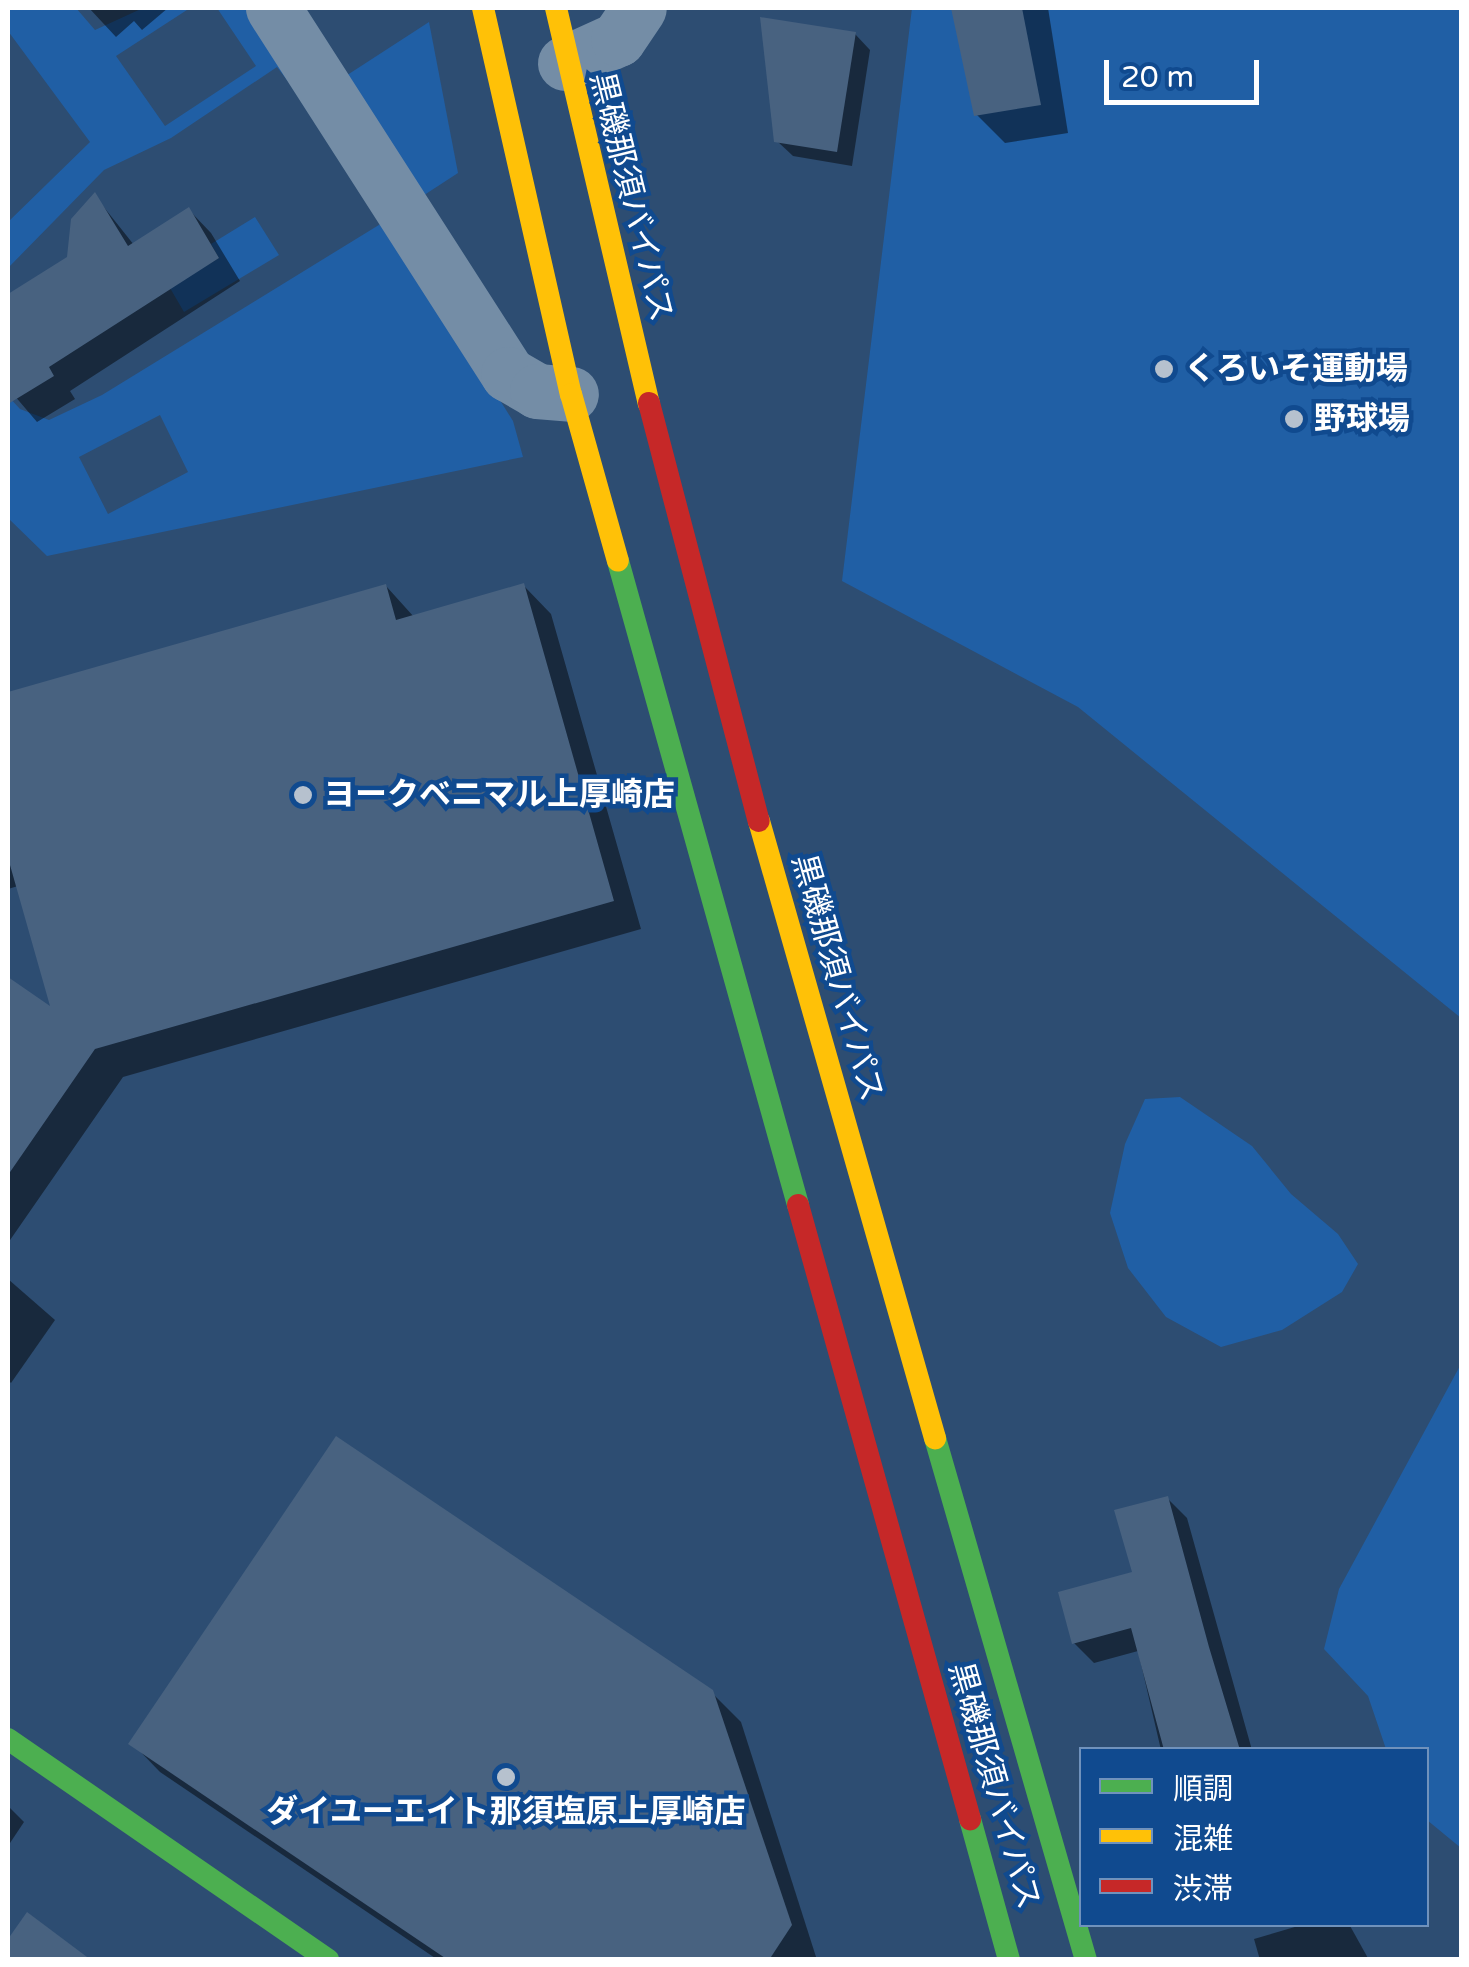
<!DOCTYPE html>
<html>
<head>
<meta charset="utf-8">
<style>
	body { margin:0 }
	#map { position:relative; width:1469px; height:1967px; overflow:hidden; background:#2d4d72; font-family:"Varela Round","Noto Sans JP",sans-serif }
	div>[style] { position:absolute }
	.green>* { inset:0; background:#205fa5 }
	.shadow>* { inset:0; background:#0007 }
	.building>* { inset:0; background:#486280 }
	.street>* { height:55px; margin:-27.5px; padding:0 27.5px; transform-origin:27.5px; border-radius:27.5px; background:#748da6 }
	.fast>* { height:22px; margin:-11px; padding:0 11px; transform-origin:11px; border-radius:11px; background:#4caf50 }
	.slow>* { height:22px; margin:-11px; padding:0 11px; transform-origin:11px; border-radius:11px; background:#ffc107 }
	.jam>* { height:22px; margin:-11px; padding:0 11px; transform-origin:11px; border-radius:11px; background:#c62828 }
	.dots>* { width:28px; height:28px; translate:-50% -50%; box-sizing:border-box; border:5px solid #104a8f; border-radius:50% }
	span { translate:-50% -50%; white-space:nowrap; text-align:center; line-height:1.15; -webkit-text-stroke:9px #104a8f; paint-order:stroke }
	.street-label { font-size:32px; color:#fff }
	.poi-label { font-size:32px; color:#fff; font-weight:700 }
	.left { translate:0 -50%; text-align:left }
	.frame { position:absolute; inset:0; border:10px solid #fff; pointer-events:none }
	.legend { position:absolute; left:1079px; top:1747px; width:350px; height:180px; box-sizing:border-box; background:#104a8f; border:2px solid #7092bc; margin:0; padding:12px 18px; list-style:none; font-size:30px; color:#fff }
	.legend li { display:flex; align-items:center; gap:20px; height:50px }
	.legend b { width:50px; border:2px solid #7092bc }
	.scale { position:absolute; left:1104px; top:60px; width:155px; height:45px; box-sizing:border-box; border:5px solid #fff; border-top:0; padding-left:12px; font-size:30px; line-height:35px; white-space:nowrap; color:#fff; -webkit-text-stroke:8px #104a8f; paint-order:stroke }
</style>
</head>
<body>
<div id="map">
	<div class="green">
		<i style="clip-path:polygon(8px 8px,76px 8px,95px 30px,143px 8px,190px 8px,116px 56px,165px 126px,256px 66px,217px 8px,258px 8px,307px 106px,277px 67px,171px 138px,104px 170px,8px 268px,8px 222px,90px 142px,8px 31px)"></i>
		<i style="clip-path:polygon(912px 8px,1461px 8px,1461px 1018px,1078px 707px,842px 581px)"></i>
		<i style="clip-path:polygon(429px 22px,458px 173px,415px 201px,338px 81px)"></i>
		<i style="clip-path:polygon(255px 217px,279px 255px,184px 312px,170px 288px,219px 258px,211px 244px)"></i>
		<i style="clip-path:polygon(evenodd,387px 220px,513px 421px,523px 457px,47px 556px,8px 518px,8px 396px,20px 409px,49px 420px,102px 395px,387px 220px,160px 415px,188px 472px,108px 514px,79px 457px,160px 415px)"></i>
		<i style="clip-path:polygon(1180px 1097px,1252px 1146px,1291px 1194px,1338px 1234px,1358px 1264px,1342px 1292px,1282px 1330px,1221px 1347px,1166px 1317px,1128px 1268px,1110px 1213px,1125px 1144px,1145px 1099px)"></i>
		<i style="clip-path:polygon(1461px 1364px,1461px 1848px,1427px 1820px,1426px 1750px,1386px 1749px,1368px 1696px,1324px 1649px,1339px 1589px)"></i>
	</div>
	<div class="shadow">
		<i style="clip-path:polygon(89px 8px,168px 8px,142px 30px,134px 21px,116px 37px)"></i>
		<i style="clip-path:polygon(954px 8px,1048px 8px,1068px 133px,1005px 143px,976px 114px)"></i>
		<i style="clip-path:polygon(855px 34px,870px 50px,852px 166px,793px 156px,777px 141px)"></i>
		<i style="clip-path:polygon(95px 196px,134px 245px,189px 210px,211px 233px,240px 281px,70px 391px,75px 399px,37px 422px,8px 388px,8px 297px,70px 258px)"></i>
		<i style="clip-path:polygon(386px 586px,414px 617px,524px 586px,551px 614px,641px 929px,123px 1077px,8px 1243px,8px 980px,54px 1012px,18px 886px,8px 889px,8px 695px)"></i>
		<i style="clip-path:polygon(8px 1279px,55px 1320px,11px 1383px,8px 1380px)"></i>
		<i style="clip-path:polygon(1167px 1498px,1187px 1518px,1252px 1750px,1161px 1750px,1138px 1651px,1094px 1663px,1074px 1643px,1135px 1574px)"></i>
		<i style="clip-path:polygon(711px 1692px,741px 1722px,817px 1960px,438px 1960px,160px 1772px,132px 1743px)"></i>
		<i style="clip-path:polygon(8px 1806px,24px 1822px,8px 1846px)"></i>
		<i style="clip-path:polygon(1305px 1924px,1349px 1924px,1369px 1960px,1260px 1960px,1254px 1939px)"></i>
	</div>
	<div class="building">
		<i style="clip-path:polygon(951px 8px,1022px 8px,1041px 105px,974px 116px)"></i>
		<i style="clip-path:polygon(760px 17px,856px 32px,837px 152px,774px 142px)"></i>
		<i style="clip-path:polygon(95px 192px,128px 246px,189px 207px,219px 258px,49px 367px,54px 376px,8px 404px,8px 294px,67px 257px,71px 219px)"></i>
		<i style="clip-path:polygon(524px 583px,614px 901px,95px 1049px,8px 1175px,8px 977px,50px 1006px,8px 858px,8px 692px,386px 584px,396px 620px)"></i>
		<i style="clip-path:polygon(336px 1436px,713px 1690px,792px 1925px,769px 1960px,448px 1960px,128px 1744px)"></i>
		<i style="clip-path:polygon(1168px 1496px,1209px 1647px,1240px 1750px,1164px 1750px,1131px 1628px,1072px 1644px,1058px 1592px,1132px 1572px,1114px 1510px)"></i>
		<i style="clip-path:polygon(27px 1912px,91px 1960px,8px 1960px,8px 1939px)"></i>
	</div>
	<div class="street">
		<i style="left:273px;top:8px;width:435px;rotate:57.3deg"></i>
		<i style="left:508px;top:374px;width:34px;rotate:30deg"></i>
		<i style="left:537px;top:391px;width:34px;rotate:5deg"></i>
		<i style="left:565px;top:63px;width:58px;rotate:-24.4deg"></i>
		<i style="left:618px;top:39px;width:37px;rotate:-56deg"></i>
	</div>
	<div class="fast">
		<i style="left:618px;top:561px;width:669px;rotate:74.38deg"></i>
		<i style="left:935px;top:1438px;width:543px;rotate:73.87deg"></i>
		<i style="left:8px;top:1739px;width:389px;rotate:34.6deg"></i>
		<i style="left:970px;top:1819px;width:146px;rotate:74.5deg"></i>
	</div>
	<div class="slow">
		<i style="left:483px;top:8px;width:396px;rotate:77.2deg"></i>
		<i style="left:571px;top:394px;width:173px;rotate:74.3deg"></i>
		<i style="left:556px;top:8px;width:406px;rotate:76.8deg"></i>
		<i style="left:759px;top:821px;width:642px;rotate:74.08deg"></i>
	</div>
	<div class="jam">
		<i style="left:649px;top:403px;width:432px;rotate:75.3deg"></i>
		<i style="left:798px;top:1205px;width:638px;rotate:74.35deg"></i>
	</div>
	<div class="dots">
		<i style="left:1164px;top:369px;background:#b6c1ce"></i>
		<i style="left:1294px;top:419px;background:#b6c1ce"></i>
		<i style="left:303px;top:795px;background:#b6c1ce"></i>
		<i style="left:506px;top:1777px;background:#b6c1ce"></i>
	</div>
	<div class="street-label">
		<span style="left:631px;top:197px;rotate:76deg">黒磯那須バイパス</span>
		<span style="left:837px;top:978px;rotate:74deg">黒磯那須バイパス</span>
		<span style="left:994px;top:1786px;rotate:74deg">黒磯那須バイパス</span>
	</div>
	<div class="poi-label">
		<span class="left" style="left:1184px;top:369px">くろいそ運動場</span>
		<span class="left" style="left:1314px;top:419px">野球場</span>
		<span class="left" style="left:323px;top:795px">ヨークベニマル上厚崎店</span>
		<span style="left:506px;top:1812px">ダイユーエイト那須塩原上厚崎店</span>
	</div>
	<div class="frame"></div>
	<ul class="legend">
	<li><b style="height:12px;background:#4caf50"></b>順調</li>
	<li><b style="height:12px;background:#ffc107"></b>混雑</li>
	<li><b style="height:12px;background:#c62828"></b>渋滞</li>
	</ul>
	<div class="scale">20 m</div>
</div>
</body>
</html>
